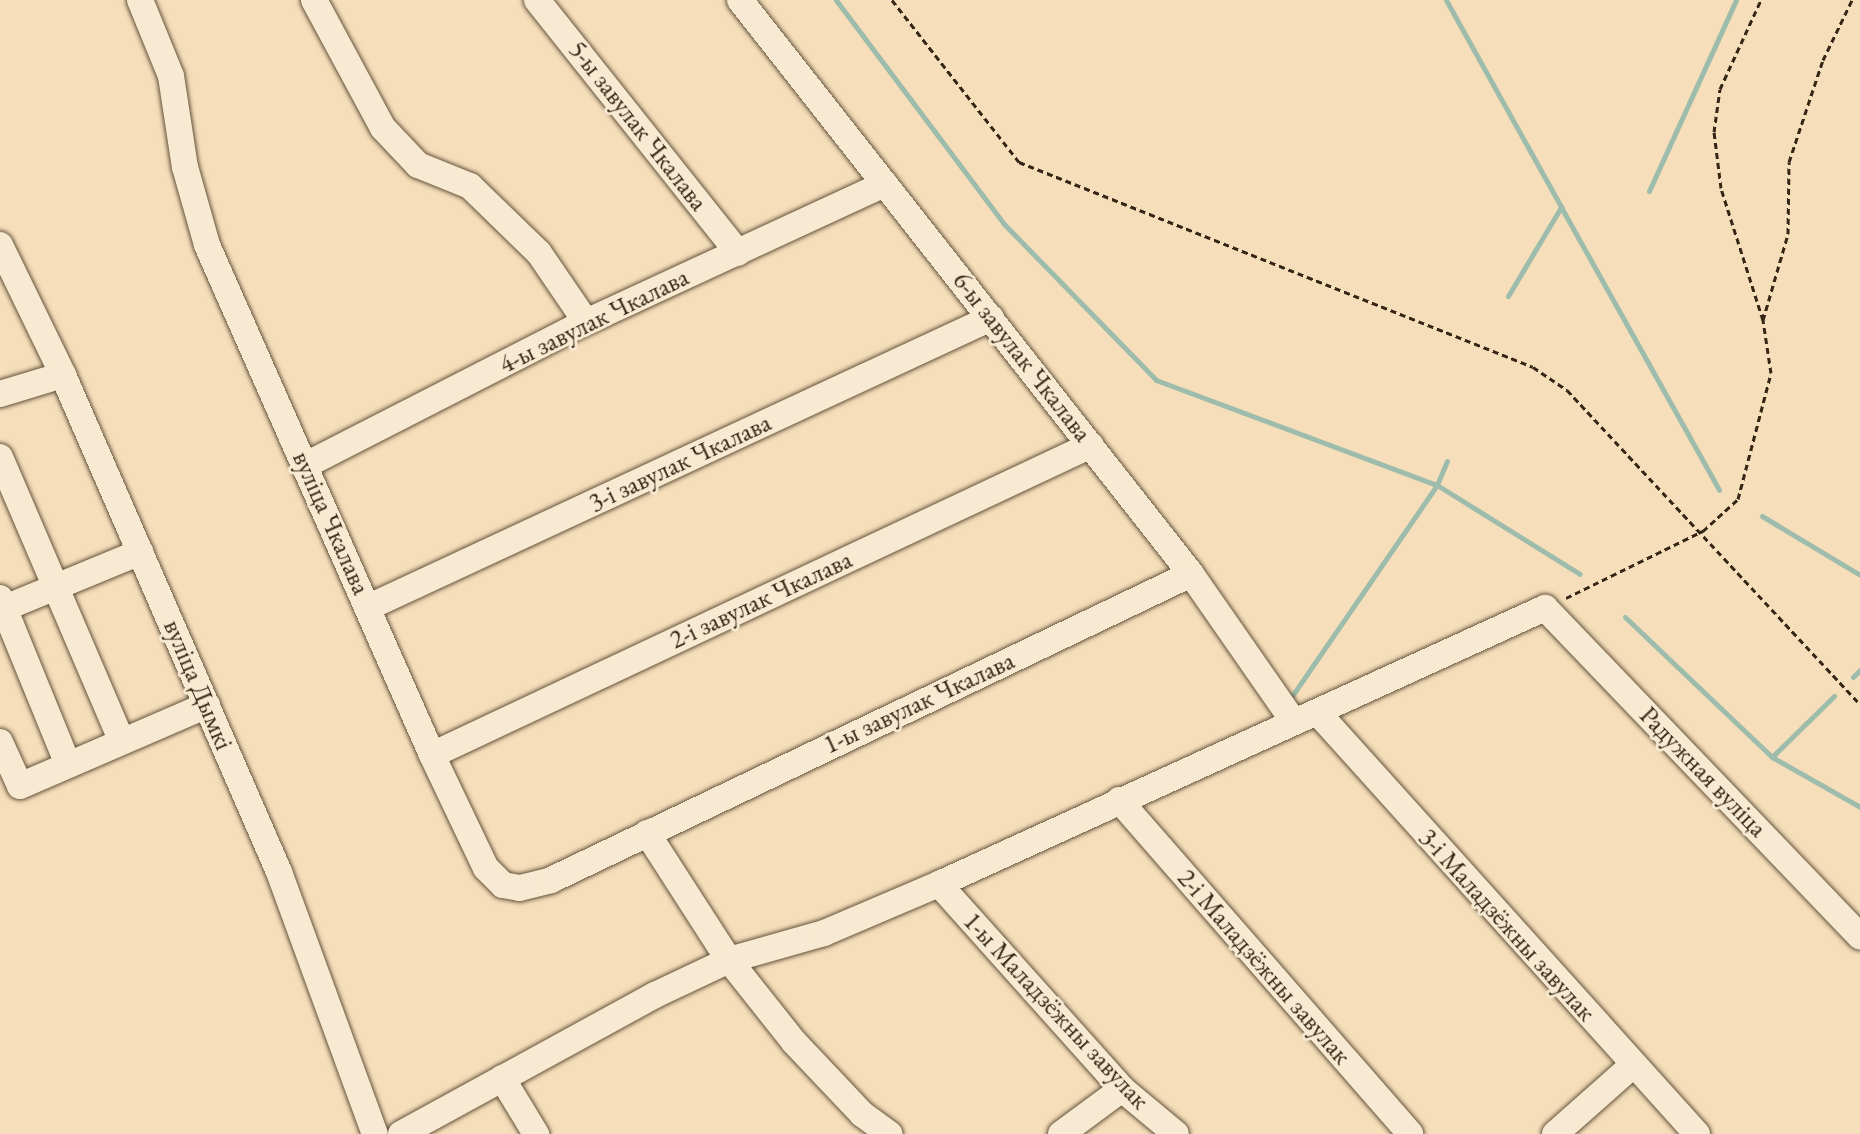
<!DOCTYPE html>
<html>
<head>
<meta charset="utf-8">
<style>
	body { margin:0 }
	#map { position:relative; width:1860px; height:1134px; overflow:hidden; background:#f5deb9; font-family:"EB Garamond",serif }
	div>[style] { position:absolute }
	.stream>* { height:5px; margin:-2.5px; padding:0 2.5px; transform-origin:2.5px; border-radius:2.5px; background:#9dbcac }
	.path>* { height:3px; margin-top:-1.5px; transform-origin:0; background:repeating-linear-gradient(90deg,#352514 0 6px,transparent 0 10px) }
	.roads { filter:drop-shadow(0 0 2px #65533d) drop-shadow(0 0 2px #65533d) }
	.minor>* { height:26px; margin:-13px; padding:0 13px; transform-origin:13px; border-radius:13px; background:#f8ead2 }
	span { translate:-50% -50%; white-space:nowrap; text-align:center; line-height:1.15; -webkit-text-stroke:6px #f8ead2; paint-order:stroke }
	.street-label { font-size:26px; color:#352514 }
</style>
</head>
<body>
<div id="map">
	<div class="stream">
		<i style="left:836px;top:0;width:280px;rotate:53.1deg"></i>
		<i style="left:1004px;top:224px;width:218px;rotate:45.7deg"></i>
		<i style="left:1156px;top:380px;width:300px;rotate:20.5deg"></i>
		<i style="left:1437px;top:485px;width:261px;rotate:124.5deg"></i>
		<i style="left:1446px;top:0;width:237px;rotate:60.9deg"></i>
		<i style="left:1649px;top:191px;width:210px;rotate:-65.5deg"></i>
		<i style="left:1508px;top:296px;width:104px;rotate:-59.2deg"></i>
		<i style="left:1561px;top:207px;width:324px;rotate:60.8deg"></i>
		<i style="left:1447px;top:461px;width:26px;rotate:113deg"></i>
		<i style="left:1437px;top:485px;width:168px;rotate:31.9deg"></i>
		<i style="left:1762px;top:516px;width:114px;rotate:31deg"></i>
		<i style="left:1625px;top:617px;width:203px;rotate:43.6deg"></i>
		<i style="left:1772px;top:757px;width:87px;rotate:-44.5deg"></i>
		<i style="left:1853px;top:677px;width:10px;rotate:-45deg"></i>
		<i style="left:1772px;top:757px;width:101px;rotate:29.6deg"></i>
	</div>
	<div class="path">
		<i style="left:892px;top:0;width:206px;rotate:51.9deg"></i>
		<i style="left:1019px;top:162px;width:553px;rotate:21.74deg"></i>
		<i style="left:1533px;top:367px;width:41px;rotate:34.1deg"></i>
		<i style="left:1567px;top:390px;width:429px;rotate:47deg"></i>
		<i style="left:1763px;top:320px;width:90px;rotate:-73.8deg"></i>
		<i style="left:1788px;top:234px;width:72px;rotate:-89.2deg"></i>
		<i style="left:1789px;top:162px;width:108px;rotate:-71.6deg"></i>
		<i style="left:1823px;top:60px;width:67px;rotate:-64.2deg"></i>
		<i style="left:1566px;top:598px;width:153px;rotate:-26.1deg"></i>
		<i style="left:1703px;top:531px;width:47px;rotate:-42.4deg"></i>
		<i style="left:1738px;top:499px;width:130px;rotate:-75.3deg"></i>
		<i style="left:1771px;top:373px;width:54px;rotate:-98.6deg"></i>
		<i style="left:1763px;top:320px;width:139px;rotate:-107.7deg"></i>
		<i style="left:1721px;top:188px;width:56px;rotate:-97.1deg"></i>
		<i style="left:1714px;top:132px;width:43px;rotate:-82.1deg"></i>
		<i style="left:1720px;top:89px;width:98px;rotate:-65.3deg"></i>
	</div>
	<div class="roads">
		<div class="minor">
			<i style="left:140px;top:0;width:82px;rotate:67.8deg"></i>
			<i style="left:171px;top:76px;width:92px;rotate:81.3deg"></i>
			<i style="left:185px;top:167px;width:81px;rotate:74.2deg"></i>
			<i style="left:207px;top:245px;width:557px;rotate:66.19deg"></i>
			<i style="left:432px;top:755px;width:125px;rotate:64.5deg"></i>
			<i style="left:486px;top:868px;width:24px;rotate:45deg"></i>
			<i style="left:503px;top:885px;width:17px;rotate:10deg"></i>
			<i style="left:520px;top:888px;width:32px;rotate:-14deg"></i>
			<i style="left:551px;top:880px;width:709px;rotate:-25.55deg"></i>
			<i style="left:314px;top:0;width:145px;rotate:61.7deg"></i>
			<i style="left:383px;top:128px;width:51px;rotate:46.6deg"></i>
			<i style="left:418px;top:165px;width:56px;rotate:22deg"></i>
			<i style="left:470px;top:186px;width:96px;rotate:44.2deg"></i>
			<i style="left:539px;top:253px;width:83px;rotate:55.7deg"></i>
			<i style="left:537px;top:0;width:323px;rotate:51.5deg"></i>
			<i style="left:740px;top:0;width:730px;rotate:51.84deg"></i>
			<i style="left:1191px;top:574px;width:179px;rotate:55.2deg"></i>
			<i style="left:0;top:245px;width:144px;rotate:64.1deg"></i>
			<i style="left:63px;top:375px;width:542px;rotate:66.51deg"></i>
			<i style="left:279px;top:872px;width:279px;rotate:69.9deg"></i>
			<i style="left:0;top:394px;width:66px;rotate:-16.8deg"></i>
			<i style="left:0;top:457px;width:309px;rotate:66.8deg"></i>
			<i style="left:306px;top:465px;width:314px;rotate:-27.1deg"></i>
			<i style="left:586px;top:322px;width:329px;rotate:-24.8deg"></i>
			<i style="left:0;top:598px;width:180px;rotate:67.8deg"></i>
			<i style="left:369px;top:607px;width:686px;rotate:-24.92deg"></i>
			<i style="left:0;top:610px;width:152px;rotate:-22.4deg"></i>
			<i style="left:1319px;top:714px;width:565px;rotate:48.01deg"></i>
			<i style="left:0;top:742px;width:48px;rotate:65.6deg"></i>
			<i style="left:20px;top:786px;width:204px;rotate:-23.4deg"></i>
			<i style="left:432px;top:755px;width:728px;rotate:-25.19deg"></i>
			<i style="left:1119px;top:800px;width:443px;rotate:48.9deg"></i>
			<i style="left:647px;top:833px;width:151px;rotate:57.2deg"></i>
			<i style="left:729px;top:960px;width:105px;rotate:51.6deg"></i>
			<i style="left:794px;top:1042px;width:99px;rotate:46.6deg"></i>
			<i style="left:862px;top:1114px;width:34px;rotate:36deg"></i>
			<i style="left:939px;top:884px;width:275px;rotate:48.2deg"></i>
			<i style="left:1122px;top:1089px;width:70px;rotate:39.8deg"></i>
			<i style="left:502px;top:1078px;width:66px;rotate:58.7deg"></i>
			<i style="left:401px;top:1134px;width:290px;rotate:-28.7deg"></i>
			<i style="left:655px;top:995px;width:82px;rotate:-25.3deg"></i>
			<i style="left:729px;top:960px;width:99px;rotate:-15.9deg"></i>
			<i style="left:824px;top:933px;width:125px;rotate:-23.1deg"></i>
			<i style="left:939px;top:884px;width:666px;rotate:-24.49deg"></i>
			<i style="left:1545px;top:608px;width:455px;rotate:46.2deg"></i>
			<i style="left:1061px;top:1134px;width:76px;rotate:-36.4deg"></i>
			<i style="left:1555px;top:1134px;width:104px;rotate:-41.5deg"></i>
		</div>
	</div>
	<div class="street-label">
		<span style="left:638px;top:126px;rotate:52deg">5-ы завулак Чкалава</span>
		<span style="left:594px;top:321px;rotate:-26deg">4-ы завулак Чкалава</span>
		<span style="left:1022px;top:357px;rotate:52deg">6-ы завулак Чкалава</span>
		<span style="left:680px;top:463px;rotate:-25deg">3-і завулак Чкалава</span>
		<span style="left:331px;top:523px;rotate:66deg">вуліца Чкалава</span>
		<span style="left:761px;top:600px;rotate:-25deg">2-і завулак Чкалава</span>
		<span style="left:198px;top:685px;rotate:67deg">вуліца Дымкі</span>
		<span style="left:919px;top:703px;rotate:-25deg">1-ы завулак Чкалава</span>
		<span style="left:1703px;top:772px;rotate:46deg">Радужная вуліца</span>
		<span style="left:1507px;top:925px;rotate:48deg">3-і Маладзёжны завулак</span>
		<span style="left:1264px;top:967px;rotate:49deg">2-і Маладзёжны завулак</span>
		<span style="left:1056px;top:1011px;rotate:47deg">1-ы Маладзёжны завулак</span>
	</div>
</div>
</body>
</html>
